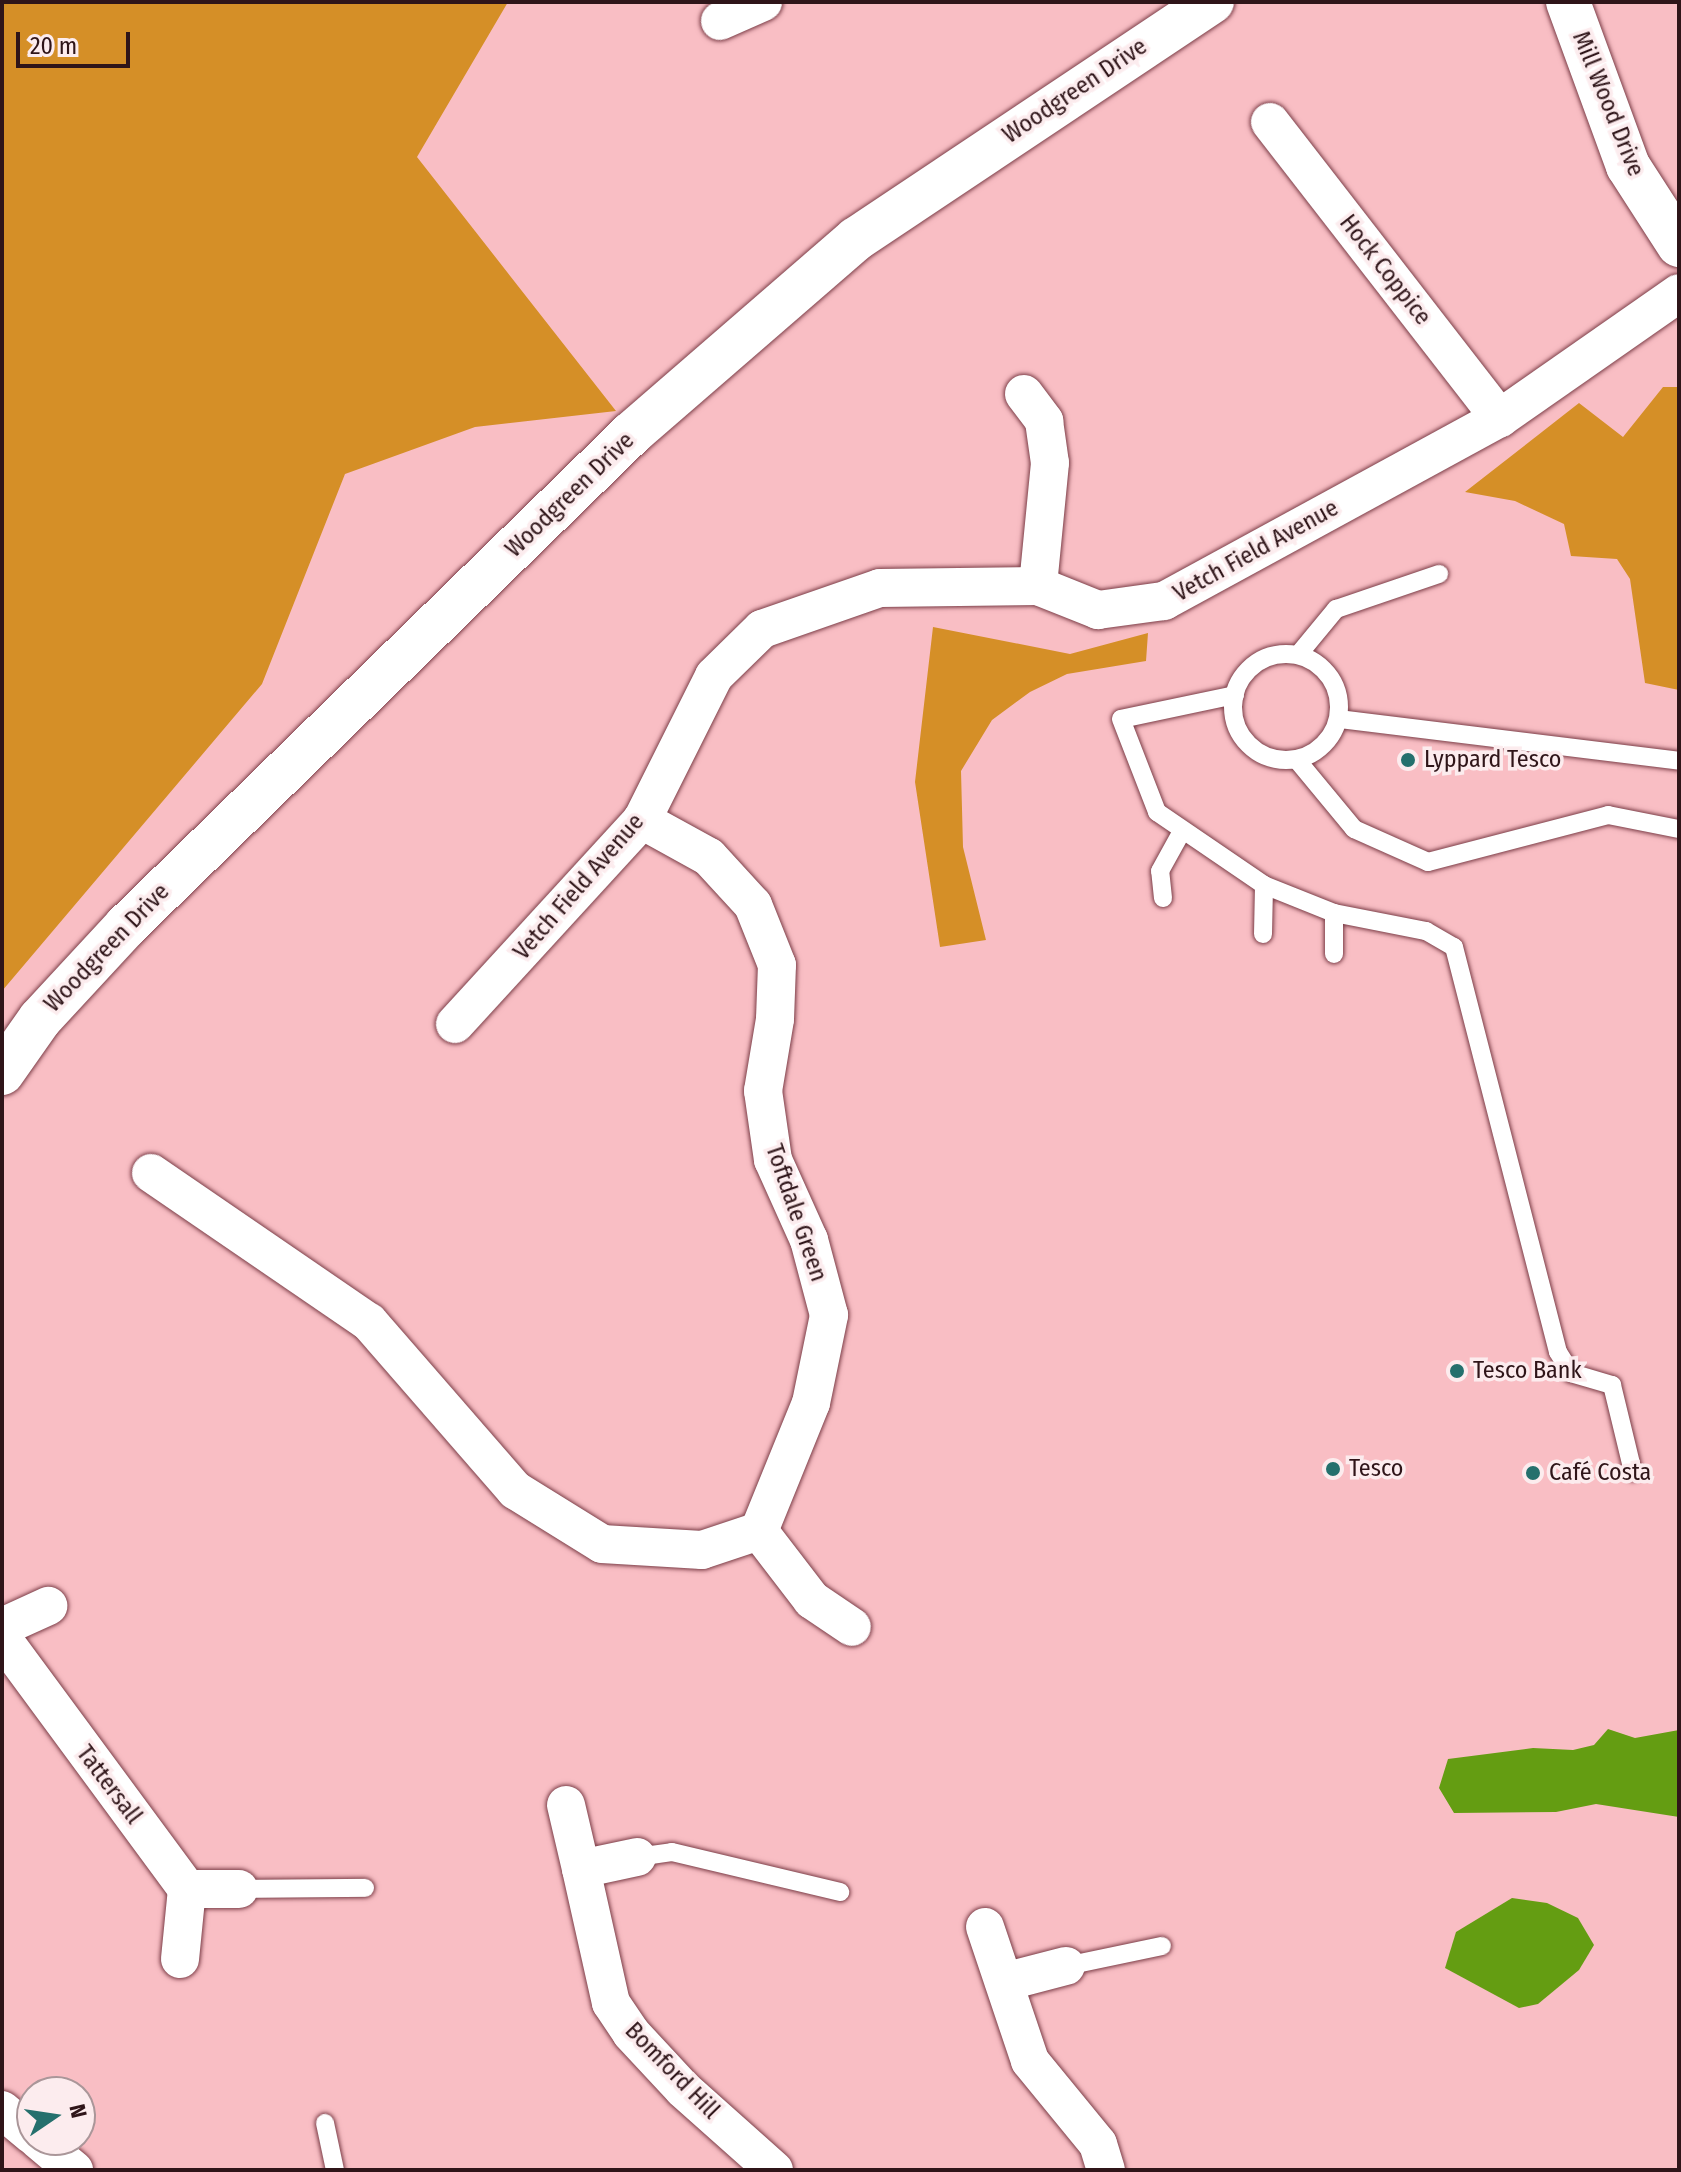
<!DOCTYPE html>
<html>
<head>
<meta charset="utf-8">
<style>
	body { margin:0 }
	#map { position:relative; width:1681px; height:2172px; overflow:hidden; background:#f9bec4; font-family:"Fira Sans Condensed",sans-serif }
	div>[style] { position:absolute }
	.green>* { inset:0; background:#d58f27 }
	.water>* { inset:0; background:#649d12 }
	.roads { filter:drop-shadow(0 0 2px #7c3e48) drop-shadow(0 0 2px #7c3e48) }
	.lane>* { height:18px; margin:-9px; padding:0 9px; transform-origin:9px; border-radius:9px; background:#fff }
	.lane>.ring { margin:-9px; padding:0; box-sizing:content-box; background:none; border:18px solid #fff; border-radius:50% }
	.street>* { height:38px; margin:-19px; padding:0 19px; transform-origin:19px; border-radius:19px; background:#fff }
	.secondary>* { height:44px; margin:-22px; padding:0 22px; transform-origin:22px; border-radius:22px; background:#fff }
	.dots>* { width:22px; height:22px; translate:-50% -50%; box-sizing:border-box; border:4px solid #fcecee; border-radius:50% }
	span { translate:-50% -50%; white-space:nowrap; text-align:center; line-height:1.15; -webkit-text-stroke:7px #fcecee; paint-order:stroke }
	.street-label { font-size:24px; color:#2f1519 }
	.poi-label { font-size:24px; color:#2f1519 }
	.left { translate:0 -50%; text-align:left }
	.frame { position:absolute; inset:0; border:4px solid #2f1519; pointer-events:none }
	.north { position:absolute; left:16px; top:2076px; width:80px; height:80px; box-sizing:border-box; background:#fcecee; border:2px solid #aa9699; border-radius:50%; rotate:77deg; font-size:22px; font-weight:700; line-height:32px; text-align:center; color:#2f1519 }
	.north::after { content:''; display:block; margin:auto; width:28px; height:36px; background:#25706d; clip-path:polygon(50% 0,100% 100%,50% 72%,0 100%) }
	.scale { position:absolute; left:16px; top:32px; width:114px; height:36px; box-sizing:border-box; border:4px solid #2f1519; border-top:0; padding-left:10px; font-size:24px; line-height:28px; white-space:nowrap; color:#2f1519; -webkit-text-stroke:6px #fcecee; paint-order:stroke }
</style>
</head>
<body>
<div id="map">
	<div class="green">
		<i style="clip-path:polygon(2px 2px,508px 2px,417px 157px,616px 411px,475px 427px,345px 474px,262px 684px,2px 991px)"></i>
		<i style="clip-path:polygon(1663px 387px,1679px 387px,1679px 690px,1645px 683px,1630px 579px,1617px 559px,1571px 556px,1564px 524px,1515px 501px,1465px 492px,1579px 403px,1623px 437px)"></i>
		<i style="clip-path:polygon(933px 627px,1070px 654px,1148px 633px,1146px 661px,1067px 674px,1030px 692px,992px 720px,961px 771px,963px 847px,986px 940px,940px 947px,915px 782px)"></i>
	</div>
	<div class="water">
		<i style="clip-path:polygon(1608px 1729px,1635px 1738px,1679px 1730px,1679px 1817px,1596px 1804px,1556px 1812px,1454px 1813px,1439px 1788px,1448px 1759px,1533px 1748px,1573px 1750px,1594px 1745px)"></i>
		<i style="clip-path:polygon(1512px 1898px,1547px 1903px,1578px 1918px,1594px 1945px,1579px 1970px,1538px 2004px,1519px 2008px,1445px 1968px,1456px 1932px)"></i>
	</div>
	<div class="roads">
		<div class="lane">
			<i class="ring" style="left:1233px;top:654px;width:88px;height:88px"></i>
			<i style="left:1298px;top:655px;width:60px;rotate:-50.4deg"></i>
			<i style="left:1336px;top:609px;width:109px;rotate:-18.8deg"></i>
			<i style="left:1235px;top:695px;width:116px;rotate:168.1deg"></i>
			<i style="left:1121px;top:719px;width:100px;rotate:68.8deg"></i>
			<i style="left:1157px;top:812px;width:130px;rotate:34.3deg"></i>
			<i style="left:1264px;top:885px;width:75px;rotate:21.8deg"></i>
			<i style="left:1334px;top:913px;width:94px;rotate:11.1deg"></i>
			<i style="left:1426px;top:931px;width:32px;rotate:30deg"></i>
			<i style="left:1454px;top:947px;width:418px;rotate:75.6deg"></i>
			<i style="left:1558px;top:1352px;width:25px;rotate:58deg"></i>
			<i style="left:1571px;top:1373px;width:43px;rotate:16.3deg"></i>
			<i style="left:1612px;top:1385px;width:89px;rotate:76.4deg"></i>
			<i style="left:1339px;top:719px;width:343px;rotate:7deg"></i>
			<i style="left:1297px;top:760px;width:89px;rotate:50.4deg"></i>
			<i style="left:1354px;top:829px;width:81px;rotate:24deg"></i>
			<i style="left:1428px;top:862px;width:186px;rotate:-14.6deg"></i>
			<i style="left:1608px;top:815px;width:72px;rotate:11.2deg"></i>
			<i style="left:1163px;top:898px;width:27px;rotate:-96deg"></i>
			<i style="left:1160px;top:871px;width:43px;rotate:-61.1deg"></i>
			<i style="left:1334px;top:913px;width:41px;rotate:90deg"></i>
			<i style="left:1263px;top:934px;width:49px;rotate:-88.8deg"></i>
			<i style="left:637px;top:1857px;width:35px;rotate:-8deg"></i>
			<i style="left:672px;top:1852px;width:173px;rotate:13.4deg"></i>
			<i style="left:239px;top:1889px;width:126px;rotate:-0.5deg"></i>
			<i style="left:1066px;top:1966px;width:98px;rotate:-11.8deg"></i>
			<i style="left:325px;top:2123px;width:48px;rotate:78deg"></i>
		</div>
		<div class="street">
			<i style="left:720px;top:21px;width:47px;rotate:-23.8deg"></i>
			<i style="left:1270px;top:122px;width:375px;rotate:52.2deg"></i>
			<i style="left:1024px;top:394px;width:34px;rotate:53deg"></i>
			<i style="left:1044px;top:421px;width:42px;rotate:81.9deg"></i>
			<i style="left:1050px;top:463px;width:124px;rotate:95.6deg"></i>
			<i style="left:455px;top:1024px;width:277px;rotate:-47.5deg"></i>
			<i style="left:642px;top:820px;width:161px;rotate:-63.4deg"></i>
			<i style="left:714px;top:676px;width:67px;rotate:-44.4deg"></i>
			<i style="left:762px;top:629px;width:125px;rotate:-19.2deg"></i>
			<i style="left:880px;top:588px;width:158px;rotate:-0.7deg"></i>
			<i style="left:1038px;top:586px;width:65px;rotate:21.8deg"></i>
			<i style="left:1098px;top:610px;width:67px;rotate:-7.8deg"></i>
			<i style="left:1164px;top:601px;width:383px;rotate:-28.6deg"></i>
			<i style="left:1500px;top:418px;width:218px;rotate:-34.9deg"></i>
			<i style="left:151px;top:1173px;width:264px;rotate:34.4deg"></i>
			<i style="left:369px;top:1322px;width:223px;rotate:49deg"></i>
			<i style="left:515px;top:1490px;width:102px;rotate:31.8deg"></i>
			<i style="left:602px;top:1544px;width:100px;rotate:3.4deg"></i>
			<i style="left:702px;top:1550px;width:60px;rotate:-18.4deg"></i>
			<i style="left:759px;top:1531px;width:138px;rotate:-67.9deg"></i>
			<i style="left:811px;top:1403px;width:90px;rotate:-78.4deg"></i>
			<i style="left:829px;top:1315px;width:78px;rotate:-104.9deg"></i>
			<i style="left:809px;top:1240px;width:88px;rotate:-114.2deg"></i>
			<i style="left:773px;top:1160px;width:70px;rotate:-98.2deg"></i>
			<i style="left:763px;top:1091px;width:73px;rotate:-80.5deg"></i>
			<i style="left:775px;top:1019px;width:54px;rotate:-87.9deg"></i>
			<i style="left:777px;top:965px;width:65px;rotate:-111.8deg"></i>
			<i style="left:753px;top:905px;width:65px;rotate:-132.5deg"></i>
			<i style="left:709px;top:857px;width:77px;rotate:-151.1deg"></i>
			<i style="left:759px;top:1531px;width:87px;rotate:52.5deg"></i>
			<i style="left:812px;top:1600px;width:48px;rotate:34deg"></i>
			<i style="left:2px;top:1627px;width:51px;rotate:-24.5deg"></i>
			<i style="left:2px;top:1638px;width:312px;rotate:53.6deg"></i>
			<i style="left:187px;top:1889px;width:52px"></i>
			<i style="left:566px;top:1805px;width:66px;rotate:76.8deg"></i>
			<i style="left:637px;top:1857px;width:57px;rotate:167.9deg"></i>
			<i style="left:581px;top:1869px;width:137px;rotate:77.4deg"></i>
			<i style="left:611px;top:2003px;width:36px;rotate:56deg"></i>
			<i style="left:631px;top:2033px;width:76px;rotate:47.1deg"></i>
			<i style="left:683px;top:2089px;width:122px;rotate:41.7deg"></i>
			<i style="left:985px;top:1927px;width:141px;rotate:71.4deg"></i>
			<i style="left:1030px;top:2061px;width:107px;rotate:50.7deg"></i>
			<i style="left:1098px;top:2144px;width:27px;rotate:73deg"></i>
			<i style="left:180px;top:1959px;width:70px;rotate:-84.3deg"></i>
			<i style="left:1004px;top:1982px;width:64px;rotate:-14.5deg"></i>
			<i style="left:2px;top:2110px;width:39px;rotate:40deg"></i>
			<i style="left:38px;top:2140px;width:47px;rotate:39.8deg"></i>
		</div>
		<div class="secondary">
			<i style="left:1568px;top:2px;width:175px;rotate:69.9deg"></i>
			<i style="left:1628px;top:166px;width:94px;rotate:57.2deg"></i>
			<i style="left:2px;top:1073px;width:66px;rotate:-54.9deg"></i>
			<i style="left:40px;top:1019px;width:127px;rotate:-47.2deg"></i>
			<i style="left:126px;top:926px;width:705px;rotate:-44.25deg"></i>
			<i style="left:631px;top:434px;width:298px;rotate:-40.9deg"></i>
			<i style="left:856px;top:239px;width:428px;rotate:-33.7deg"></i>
		</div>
	</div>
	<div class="dots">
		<i style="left:1408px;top:760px;background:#25706d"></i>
		<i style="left:1457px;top:1371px;background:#25706d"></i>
		<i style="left:1333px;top:1469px;background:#25706d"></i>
		<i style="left:1533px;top:1473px;background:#25706d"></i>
	</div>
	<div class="street-label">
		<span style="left:1075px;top:91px;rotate:-34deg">Woodgreen Drive</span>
		<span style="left:1608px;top:104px;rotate:68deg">Mill Wood Drive</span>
		<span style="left:1385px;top:270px;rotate:52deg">Hock Coppice</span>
		<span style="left:570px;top:495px;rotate:-44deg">Woodgreen Drive</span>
		<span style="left:1256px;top:551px;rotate:-29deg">Vetch Field Avenue</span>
		<span style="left:579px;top:887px;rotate:-49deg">Vetch Field Avenue</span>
		<span style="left:107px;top:948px;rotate:-46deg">Woodgreen Drive</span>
		<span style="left:796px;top:1213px;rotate:71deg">Toftdale Green</span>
		<span style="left:109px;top:1785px;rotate:53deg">Tattersall</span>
		<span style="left:672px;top:2071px;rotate:46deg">Bomford Hill</span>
	</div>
	<div class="poi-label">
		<span class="left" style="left:1424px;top:760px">Lyppard Tesco</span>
		<span class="left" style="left:1473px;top:1371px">Tesco Bank</span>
		<span class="left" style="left:1349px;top:1469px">Tesco</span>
		<span class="left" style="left:1549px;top:1473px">Café Costa</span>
	</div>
	<div class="frame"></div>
	<div class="north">N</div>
	<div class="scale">20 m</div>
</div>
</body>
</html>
